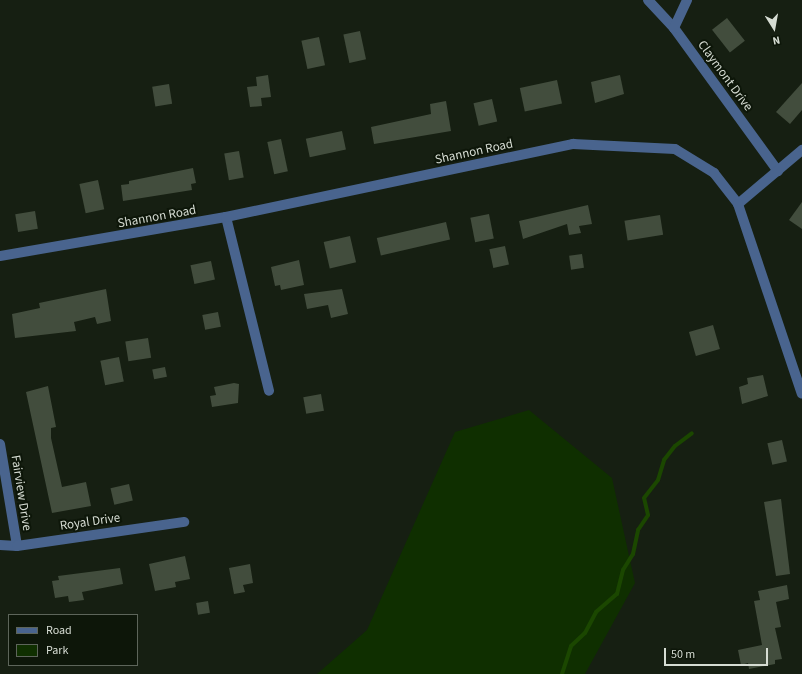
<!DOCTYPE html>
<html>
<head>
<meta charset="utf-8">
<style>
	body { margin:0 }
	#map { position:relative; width:802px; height:674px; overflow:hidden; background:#161f12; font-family:"Source Sans 3",sans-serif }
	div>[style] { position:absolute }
	.green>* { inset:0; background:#0f2f00 }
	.stream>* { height:4px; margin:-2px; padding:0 2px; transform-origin:2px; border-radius:2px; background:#1b4700 }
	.building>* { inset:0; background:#424d3d; transform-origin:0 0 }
	.minor>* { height:10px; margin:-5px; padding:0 5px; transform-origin:5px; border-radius:5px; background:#49648e }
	span { translate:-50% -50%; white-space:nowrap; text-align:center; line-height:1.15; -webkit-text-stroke:4px #0d1609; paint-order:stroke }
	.street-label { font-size:13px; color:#d6dcd3 }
	.legend { position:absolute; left:8px; top:614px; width:130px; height:52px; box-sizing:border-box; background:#0d1609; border:1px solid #5d655a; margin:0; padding:5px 7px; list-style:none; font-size:12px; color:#d6dcd3 }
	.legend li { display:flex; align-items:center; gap:8px; height:20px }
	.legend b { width:20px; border:1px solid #5d655a }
	.north { position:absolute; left:754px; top:8px; width:40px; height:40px; -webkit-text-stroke:3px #0d1609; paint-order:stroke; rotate:169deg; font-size:11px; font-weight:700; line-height:16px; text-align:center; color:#d6dcd3 }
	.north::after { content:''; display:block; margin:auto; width:14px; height:18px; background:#d6dcd3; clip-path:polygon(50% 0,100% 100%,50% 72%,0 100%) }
	.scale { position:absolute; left:664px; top:648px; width:104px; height:18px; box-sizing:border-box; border:2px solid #d6dcd3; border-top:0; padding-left:5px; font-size:12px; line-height:14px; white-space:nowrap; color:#d6dcd3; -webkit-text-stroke:3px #0d1609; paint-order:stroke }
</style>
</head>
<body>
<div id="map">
	<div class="green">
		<i style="clip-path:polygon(529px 410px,612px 478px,635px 583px,585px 674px,317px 674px,367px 630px,455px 432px)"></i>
	</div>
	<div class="stream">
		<i style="left:562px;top:674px;width:29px;rotate:-72deg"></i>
		<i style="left:571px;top:646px;width:19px;rotate:-43deg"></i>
		<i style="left:585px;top:633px;width:24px;rotate:-62deg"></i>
		<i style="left:596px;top:612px;width:28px;rotate:-41deg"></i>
		<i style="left:617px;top:594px;width:25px;rotate:-76deg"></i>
		<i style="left:623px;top:570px;width:19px;rotate:-58deg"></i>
		<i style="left:633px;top:554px;width:25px;rotate:-78deg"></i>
		<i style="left:638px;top:530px;width:18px;rotate:-56deg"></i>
		<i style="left:648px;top:515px;width:17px;rotate:-103deg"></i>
		<i style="left:644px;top:498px;width:23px;rotate:-52deg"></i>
		<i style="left:658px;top:480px;width:21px;rotate:-73deg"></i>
		<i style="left:664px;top:460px;width:18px;rotate:-52deg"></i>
		<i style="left:675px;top:446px;width:21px;rotate:-37deg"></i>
	</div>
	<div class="building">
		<i style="left:727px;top:18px;width:29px;height:19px;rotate:52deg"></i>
		<i style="left:360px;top:31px;width:29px;height:17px;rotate:78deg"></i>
		<i style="left:319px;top:37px;width:29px;height:18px;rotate:78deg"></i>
		<i style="clip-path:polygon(268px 75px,271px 97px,261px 98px,262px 106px,250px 107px,247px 87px,257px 86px,256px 77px)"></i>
		<i style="clip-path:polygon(620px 75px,624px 94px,595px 103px,591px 82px)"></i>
		<i style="left:557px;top:80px;width:24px;height:38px;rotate:78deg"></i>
		<i style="clip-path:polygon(802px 83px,802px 110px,790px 124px,776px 112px)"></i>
		<i style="left:169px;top:84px;width:20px;height:17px;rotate:81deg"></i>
		<i style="left:492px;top:99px;width:23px;height:19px;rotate:77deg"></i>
		<i style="clip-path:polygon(446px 101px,451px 131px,374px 144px,371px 127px,431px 114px,430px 104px)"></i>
		<i style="left:342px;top:131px;width:19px;height:37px;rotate:78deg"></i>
		<i style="left:281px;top:139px;width:33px;height:14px;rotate:78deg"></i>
		<i style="left:239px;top:151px;width:27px;height:15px;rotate:80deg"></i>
		<i style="clip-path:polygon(193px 168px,196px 183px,191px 184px,192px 190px,123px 201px,121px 185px,129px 184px,129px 181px)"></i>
		<i style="left:98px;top:180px;width:30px;height:19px;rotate:78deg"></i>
		<i style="clip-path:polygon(802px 202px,802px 229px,789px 220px)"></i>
		<i style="clip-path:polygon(588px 205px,592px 224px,579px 226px,581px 233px,569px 235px,567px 224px,523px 239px,519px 221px)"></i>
		<i style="left:35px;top:211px;width:18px;height:20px;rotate:81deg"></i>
		<i style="left:489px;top:214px;width:25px;height:19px;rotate:79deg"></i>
		<i style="left:660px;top:215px;width:20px;height:36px;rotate:81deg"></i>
		<i style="left:446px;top:222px;width:18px;height:71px;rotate:77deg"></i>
		<i style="left:350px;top:236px;width:27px;height:27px;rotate:77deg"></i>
		<i style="left:505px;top:246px;width:19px;height:16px;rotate:78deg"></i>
		<i style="left:582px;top:254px;width:14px;height:13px;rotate:82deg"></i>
		<i style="clip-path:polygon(299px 260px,304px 285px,281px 290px,280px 285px,275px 286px,271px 267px)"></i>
		<i style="left:211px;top:261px;width:19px;height:21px;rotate:78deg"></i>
		<i style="clip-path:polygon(106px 289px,111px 321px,97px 324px,95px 317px,74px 322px,76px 331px,15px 338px,12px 314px,40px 308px,39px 303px)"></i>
		<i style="clip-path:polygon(342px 289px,348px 314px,331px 318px,328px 305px,307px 309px,304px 294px)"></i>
		<i style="left:218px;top:312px;width:15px;height:16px;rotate:79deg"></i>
		<i style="left:713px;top:325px;width:25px;height:25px;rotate:74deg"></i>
		<i style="left:148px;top:338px;width:20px;height:23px;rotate:81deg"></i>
		<i style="left:119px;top:357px;width:25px;height:19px;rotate:79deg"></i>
		<i style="left:165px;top:367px;width:10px;height:13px;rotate:79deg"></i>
		<i style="clip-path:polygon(763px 375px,768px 396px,742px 404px,739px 387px,748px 384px,747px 378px)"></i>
		<i style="clip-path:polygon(234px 383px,239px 384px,238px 403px,212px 407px,210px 396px,216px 395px,214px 387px)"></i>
		<i style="clip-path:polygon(48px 386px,56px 427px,51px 428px,51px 438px,62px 487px,86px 482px,91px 506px,52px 513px,26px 392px)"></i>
		<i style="left:321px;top:394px;width:17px;height:18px;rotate:80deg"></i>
		<i style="left:782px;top:440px;width:22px;height:15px;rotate:77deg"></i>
		<i style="left:129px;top:484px;width:17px;height:19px;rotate:77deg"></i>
		<i style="clip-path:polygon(781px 499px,790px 574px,776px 576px,764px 502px)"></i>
		<i style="clip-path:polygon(185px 556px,190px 579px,175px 582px,176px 587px,155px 591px,149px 564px)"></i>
		<i style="clip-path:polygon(250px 564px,253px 583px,243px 585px,245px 592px,234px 594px,229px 568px)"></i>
		<i style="clip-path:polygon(120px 568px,123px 584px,82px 592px,84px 600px,69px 602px,68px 596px,55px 598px,52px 581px,59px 580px,58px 576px)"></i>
		<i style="clip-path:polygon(787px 585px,789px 599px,776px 602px,781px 627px,775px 628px,782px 659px,775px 660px,775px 664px,749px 669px,748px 663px,741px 665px,738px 650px,762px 645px,754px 601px,760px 600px,758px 591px)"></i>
		<i style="left:208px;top:601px;width:12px;height:12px;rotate:81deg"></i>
	</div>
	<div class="minor">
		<i style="left:648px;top:0;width:38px;rotate:47deg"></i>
		<i style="left:674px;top:28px;width:177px;rotate:54deg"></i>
		<i style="left:674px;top:28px;width:31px;rotate:-65deg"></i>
		<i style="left:738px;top:204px;width:84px;rotate:-40.2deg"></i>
		<i style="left:226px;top:217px;width:179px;rotate:76.1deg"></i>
		<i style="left:0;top:256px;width:229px;rotate:-9.8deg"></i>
		<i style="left:226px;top:217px;width:355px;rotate:-11.9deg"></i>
		<i style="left:573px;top:144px;width:102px;rotate:2.8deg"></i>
		<i style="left:675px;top:149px;width:46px;rotate:31.6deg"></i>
		<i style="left:714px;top:173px;width:39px;rotate:52deg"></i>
		<i style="left:738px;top:204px;width:200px;rotate:71.4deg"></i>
		<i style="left:0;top:444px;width:103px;rotate:80.5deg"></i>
		<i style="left:0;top:545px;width:17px;rotate:3deg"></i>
		<i style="left:17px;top:546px;width:169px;rotate:-8.2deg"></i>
	</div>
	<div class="street-label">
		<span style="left:725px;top:76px;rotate:54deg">Claymont Drive</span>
		<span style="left:474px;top:152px;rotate:-12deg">Shannon Road</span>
		<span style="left:157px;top:217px;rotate:-10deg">Shannon Road</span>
		<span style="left:21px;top:493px;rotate:81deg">Fairview Drive</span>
		<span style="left:90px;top:522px;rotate:-8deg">Royal Drive</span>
	</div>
	<ul class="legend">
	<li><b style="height:5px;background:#49648e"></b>Road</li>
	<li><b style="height:11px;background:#0f2f00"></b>Park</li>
	</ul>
	<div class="north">N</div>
	<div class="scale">50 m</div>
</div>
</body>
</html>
